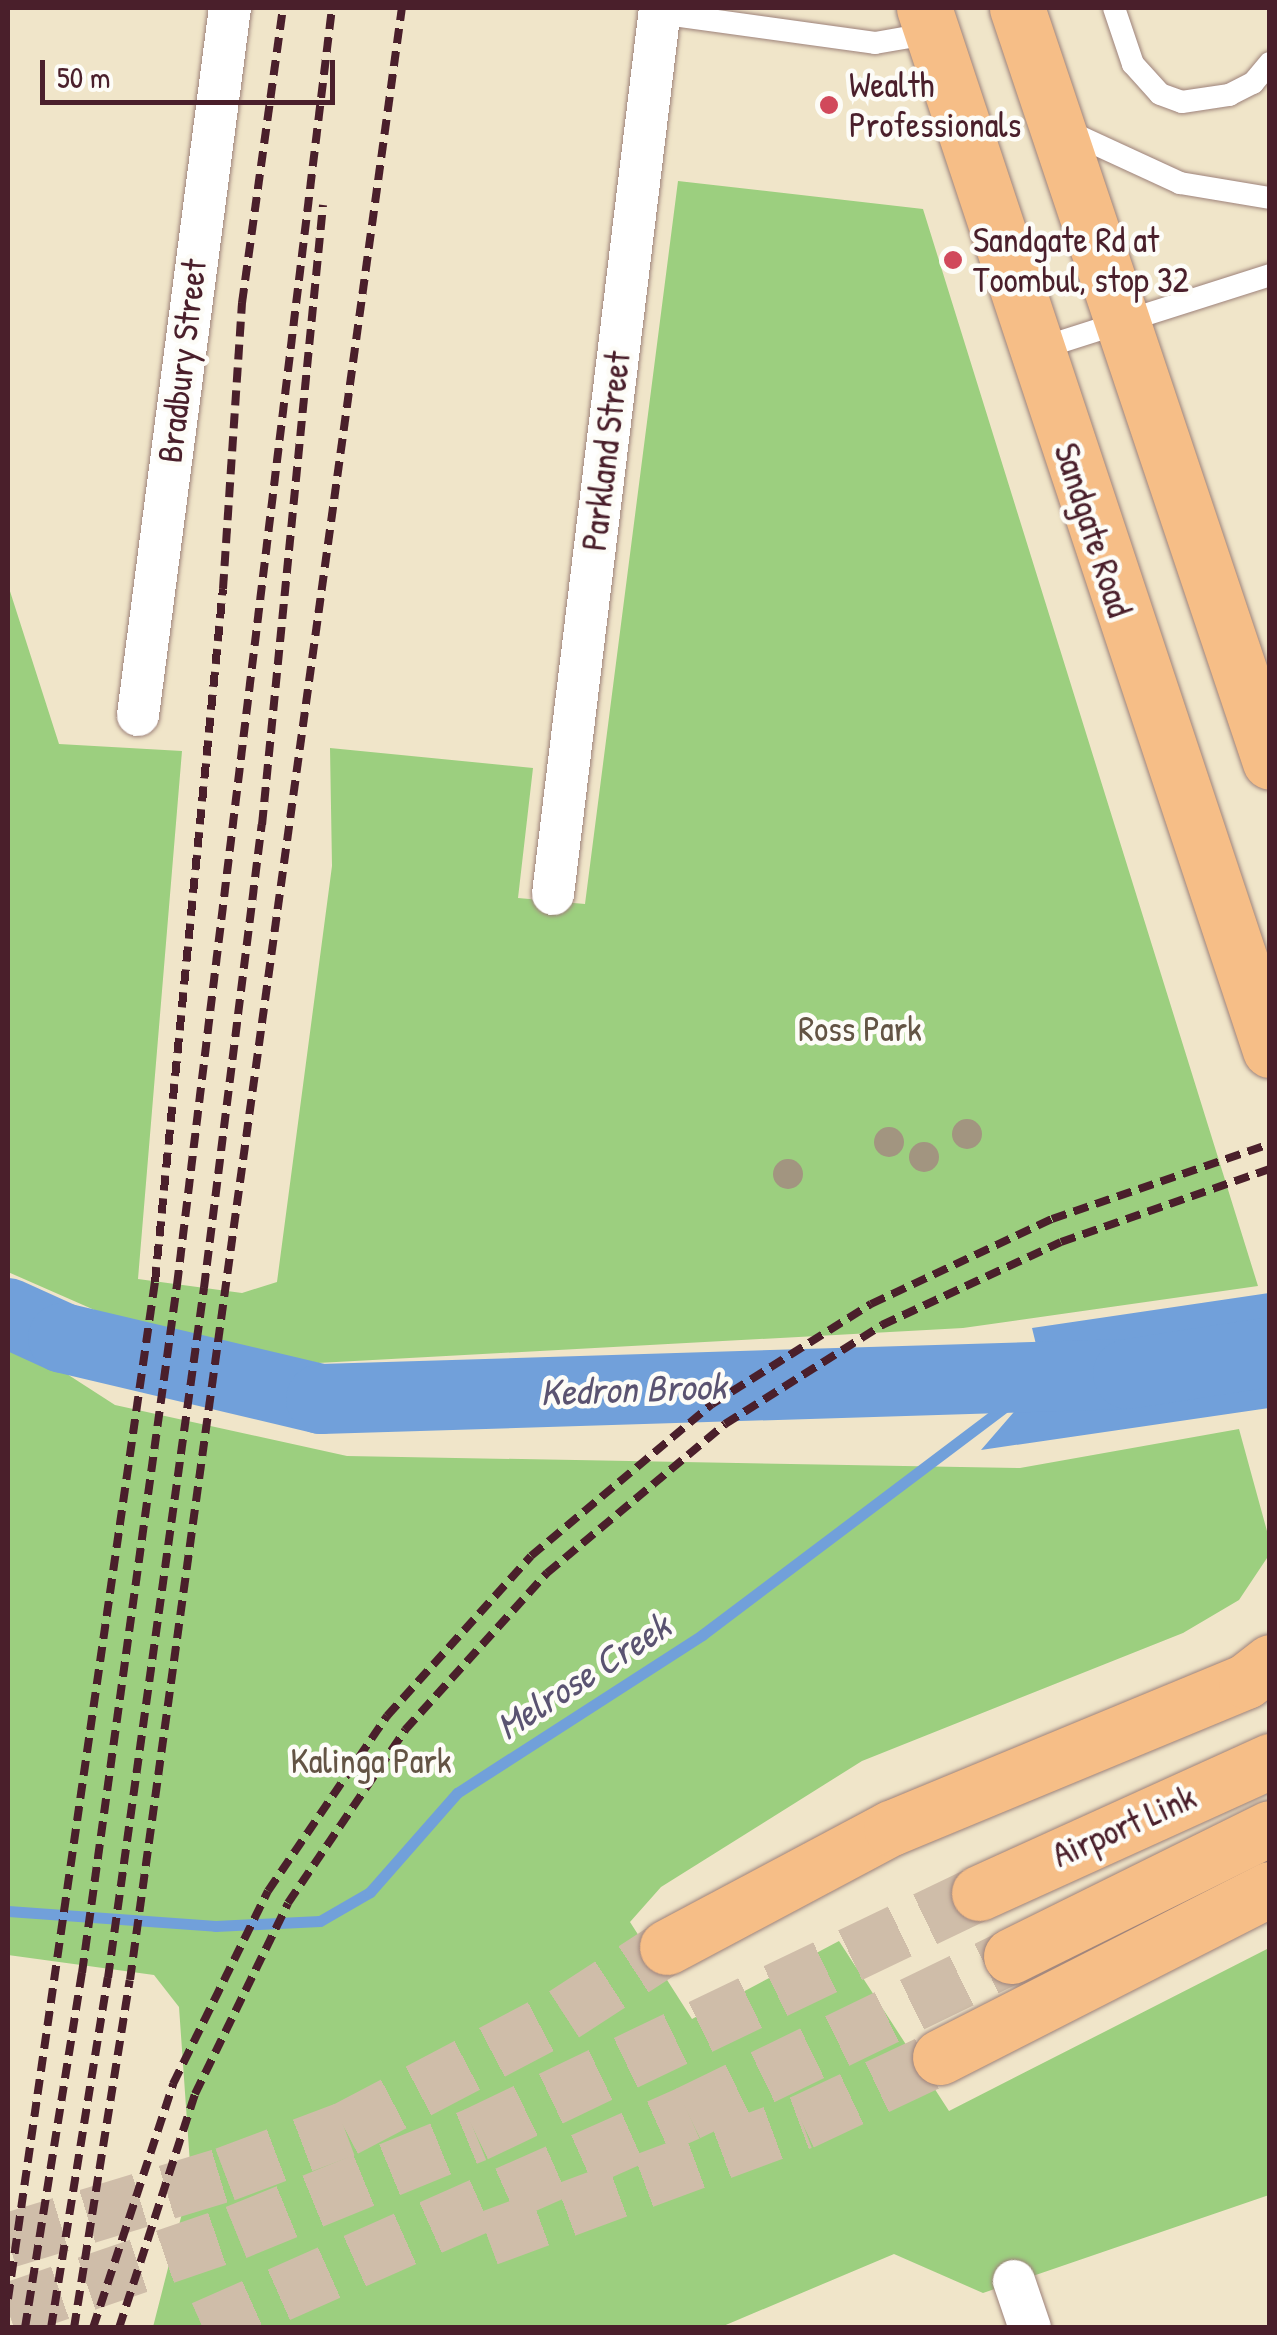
<!DOCTYPE html>
<html>
<head>
<meta charset="utf-8">
<style>
	body { margin:0 }
	#map { position:relative; width:1277px; height:2335px; overflow:hidden; background:#f0e5c9; font-family:"Patrick Hand",sans-serif }
	div>[style] { position:absolute }
	.green>* { inset:0; background:#9ccf7f }
	.water>* { inset:0; background:#71a0da }
	.stream>* { height:11px; margin:-5.5px; padding:0 5.5px; transform-origin:5.5px; border-radius:5.5px; background:#71a0da }
	.river>* { height:70px; margin:-35px; padding:0 35px; transform-origin:35px; border-radius:35px; background:#71a0da }
	.motorway-tunnel>* { height:55px; margin-top:-27.5px; transform-origin:0; background:repeating-linear-gradient(90deg,#cfbda9 0 55px,transparent 0 83px) }
	.roads { filter:drop-shadow(0 0 2px #9d827a) drop-shadow(0 0 2px #9d827a) }
	.service>* { height:22px; margin:-11px; padding:0 11px; transform-origin:11px; border-radius:11px; background:#fff }
	.minor>* { height:42px; margin:-21px; padding:0 21px; transform-origin:21px; border-radius:21px; background:#fff }
	.trunk>* { height:55px; margin:-27.5px; padding:0 27.5px; transform-origin:27.5px; border-radius:27.5px; background:#f6be87 }
	.motorway>* { height:55px; margin:-27.5px; padding:0 27.5px; transform-origin:27.5px; border-radius:27.5px; background:#f6be87 }
	.rail>* { height:8px; margin-top:-4px; transform-origin:0; background:repeating-linear-gradient(90deg,#4a1f2b 0 15px,transparent 0 23px) }
	.trees>* { width:30px; height:30px; margin:-15px; border-radius:50%; background:#a29580 }
	.dots>* { width:28px; height:28px; translate:-50% -50%; box-sizing:border-box; border:5px solid #fdfcf7; border-radius:50% }
	span { translate:-50% -50%; white-space:nowrap; text-align:center; line-height:1.15; -webkit-text-stroke:9px #fdfcf7; paint-order:stroke }
	.poi-label { font-size:35px; color:#4a1f2b }
	.left { translate:0 -50%; text-align:left }
	.street-label { font-size:35px; color:#4a1f2b }
	.park-label { font-size:35px; color:#635444 }
	.water-label { font-size:38px; color:#5a5371; font-style:italic }
	.frame { position:absolute; inset:0; border:10px solid #4a1f2b; pointer-events:none }
	.scale { position:absolute; left:40px; top:60px; width:295px; height:45px; box-sizing:border-box; border:5px solid #4a1f2b; border-top:0; padding-left:12px; font-size:30px; line-height:35px; white-space:nowrap; color:#4a1f2b; -webkit-text-stroke:8px #fdfcf7; paint-order:stroke }
</style>
</head>
<body>
<div id="map">
	<div class="green">
		<i style="clip-path:polygon(678px 181px,923px 209px,1258px 1286px,963px 1328px,318px 1363px,115px 1319px,8px 1272px,8px 585px,59px 744px,182px 751px,138px 1279px,242px 1293px,277px 1282px,332px 866px,330px 748px,533px 768px,518px 898px,585px 904px)"></i>
		<i style="clip-path:polygon(8px 1336px,115px 1405px,347px 1456px,1020px 1468px,1239px 1429px,1270px 1542px,1269px 1555px,1239px 1600px,1183px 1633px,862px 1761px,661px 1887px,630px 1922px,692px 2019px,839px 1941px,949px 2111px,1269px 1948px,1269px 2195px,983px 2293px,894px 2254px,721px 2327px,153px 2327px,191px 2178px,179px 2007px,154px 1975px,8px 1955px)"></i>
	</div>
	<div class="water">
		<i style="clip-path:polygon(1269px 1293px,1269px 1408px,981px 1450px,1044px 1377px,1032px 1328px)"></i>
	</div>
	<div class="stream">
		<i style="left:8px;top:1911px;width:208px;rotate:4.1deg"></i>
		<i style="left:215px;top:1926px;width:105px;rotate:-2.7deg"></i>
		<i style="left:320px;top:1921px;width:58px;rotate:-30.1deg"></i>
		<i style="left:370px;top:1892px;width:132px;rotate:-48.7deg"></i>
		<i style="left:457px;top:1793px;width:292px;rotate:-32.8deg"></i>
		<i style="left:702px;top:1635px;width:428px;rotate:-37deg"></i>
	</div>
	<div class="river">
		<i style="left:8px;top:1313px;width:60px;rotate:24.4deg"></i>
		<i style="left:63px;top:1338px;width:265px;rotate:13.3deg"></i>
		<i style="left:321px;top:1399px;width:807px;rotate:-1.77deg"></i>
		<i style="left:1128px;top:1374px;width:144px;rotate:-8.8deg"></i>
	</div>
	<div class="motorway-tunnel">
		<i style="left:488px;top:2238px;width:335px;rotate:-20.3deg"></i>
		<i style="left:802px;top:2122px;width:153px;rotate:-25.2deg"></i>
		<i style="left:8px;top:2240px;width:227px;rotate:-16.9deg"></i>
		<i style="left:225px;top:2174px;width:128px;rotate:-20.6deg"></i>
		<i style="left:345px;top:2129px;width:247px;rotate:-27.7deg"></i>
		<i style="left:564px;top:2014px;width:123px;rotate:-33deg"></i>
		<i style="left:8px;top:2310px;width:241px;rotate:-18.9deg"></i>
		<i style="left:236px;top:2232px;width:259px;rotate:-22.2deg"></i>
		<i style="left:476px;top:2134px;width:558px;rotate:-25.6deg"></i>
		<i style="left:203px;top:2328px;width:531px;rotate:-23.91deg"></i>
		<i style="left:688px;top:2113px;width:359px;rotate:-25.9deg"></i>
	</div>
	<div class="roads">
		<div class="service">
			<i style="left:1114px;top:8px;width:59px;rotate:71.3deg"></i>
			<i style="left:1133px;top:64px;width:40px;rotate:48deg"></i>
			<i style="left:1160px;top:94px;width:23px;rotate:20deg"></i>
			<i style="left:1182px;top:102px;width:48px;rotate:-8.5deg"></i>
			<i style="left:1229px;top:95px;width:27px;rotate:-27deg"></i>
			<i style="left:1253px;top:83px;width:26px;rotate:-50deg"></i>
			<i style="left:659px;top:13px;width:218px;rotate:7.9deg"></i>
			<i style="left:875px;top:43px;width:59px;rotate:-9.8deg"></i>
			<i style="left:1063px;top:129px;width:129px;rotate:24.8deg"></i>
			<i style="left:1180px;top:183px;width:91px;rotate:9.5deg"></i>
			<i style="left:1035px;top:350px;width:247px;rotate:-17.7deg"></i>
		</div>
		<div class="minor">
			<i style="left:138px;top:715px;width:713px;rotate:-82.59deg"></i>
			<i style="left:553px;top:894px;width:892px;rotate:-83.11deg"></i>
			<i style="left:1014px;top:2281px;width:50px;rotate:71.2deg"></i>
		</div>
		<div class="trunk">
			<i style="left:924px;top:8px;width:1098px;rotate:71.63deg"></i>
			<i style="left:1017px;top:8px;width:795px;rotate:71.45deg"></i>
		</div>
		<div class="motorway">
			<i style="left:979px;top:1893px;width:320px;rotate:-24.4deg"></i>
			<i style="left:667px;top:1947px;width:254px;rotate:-28deg"></i>
			<i style="left:891px;top:1828px;width:384px;rotate:-22.5deg"></i>
			<i style="left:1246px;top:1681px;width:31px;rotate:-38deg"></i>
			<i style="left:1011px;top:1956px;width:289px;rotate:-26.3deg"></i>
			<i style="left:940px;top:2057px;width:370px;rotate:-27deg"></i>
		</div>
	</div>
	<div class="rail">
		<i style="left:8px;top:2299px;width:1028px;rotate:-81.78deg"></i>
		<i style="left:155px;top:1282px;width:696px;rotate:-84.4deg"></i>
		<i style="left:223px;top:589px;width:287px;rotate:-86.2deg"></i>
		<i style="left:242px;top:303px;width:298px;rotate:-82.1deg"></i>
		<i style="left:25px;top:2328px;width:360px;rotate:-80.9deg"></i>
		<i style="left:82px;top:1973px;width:695px;rotate:-82.14deg"></i>
		<i style="left:177px;top:1285px;width:1286px;rotate:-83.08deg"></i>
		<i style="left:51px;top:2328px;width:355px;rotate:-80.8deg"></i>
		<i style="left:108px;top:1978px;width:697px;rotate:-82.08deg"></i>
		<i style="left:204px;top:1288px;width:467px;rotate:-82.9deg"></i>
		<i style="left:262px;top:825px;width:623px;rotate:-84.38deg"></i>
		<i style="left:74px;top:2328px;width:352px;rotate:-80.9deg"></i>
		<i style="left:130px;top:1980px;width:1991px;rotate:-82.15deg"></i>
		<i style="left:93px;top:2328px;width:257px;rotate:-71.8deg"></i>
		<i style="left:173px;top:2084px;width:215px;rotate:-63.8deg"></i>
		<i style="left:268px;top:1891px;width:212px;rotate:-55.8deg"></i>
		<i style="left:387px;top:1716px;width:215px;rotate:-48deg"></i>
		<i style="left:531px;top:1556px;width:236px;rotate:-40deg"></i>
		<i style="left:712px;top:1404px;width:188px;rotate:-32.2deg"></i>
		<i style="left:871px;top:1304px;width:200px;rotate:-25.2deg"></i>
		<i style="left:1052px;top:1219px;width:231px;rotate:-19deg"></i>
		<i style="left:119px;top:2328px;width:246px;rotate:-72deg"></i>
		<i style="left:195px;top:2094px;width:212px;rotate:-64deg"></i>
		<i style="left:288px;top:1903px;width:209px;rotate:-55.9deg"></i>
		<i style="left:405px;top:1730px;width:212px;rotate:-47.9deg"></i>
		<i style="left:547px;top:1573px;width:232px;rotate:-39.9deg"></i>
		<i style="left:725px;top:1424px;width:186px;rotate:-32.2deg"></i>
		<i style="left:882px;top:1325px;width:197px;rotate:-24.9deg"></i>
		<i style="left:1061px;top:1242px;width:221px;rotate:-19.3deg"></i>
	</div>
	<div class="trees">
		<i style="left:967px;top:1134px"></i>
		<i style="left:889px;top:1142px"></i>
		<i style="left:924px;top:1157px"></i>
		<i style="left:788px;top:1174px"></i>
	</div>
	<div class="dots">
		<i style="left:829px;top:105px;background:#d1495b"></i>
		<i style="left:953px;top:260px;background:#d1495b"></i>
	</div>
	<div class="poi-label">
		<span class="left" style="left:849px;top:105px">Wealth<br>Professionals</span>
		<span class="left" style="left:973px;top:260px">Sandgate Rd at<br>Toombul, stop 32</span>
	</div>
	<div class="street-label">
		<span style="left:182px;top:361px;rotate:-83deg">Bradbury Street</span>
		<span style="left:606px;top:451px;rotate:-83deg">Parkland Street</span>
		<span style="left:1093px;top:530px;rotate:72deg">Sandgate Road</span>
		<span style="left:1124px;top:1826px;rotate:-24deg">Airport Link</span>
	</div>
	<div class="park-label">
		<span style="left:860px;top:1029px">Ross Park</span>
		<span style="left:371px;top:1761px">Kalinga Park</span>
	</div>
	<div class="water-label">
		<span style="left:633px;top:1389px;rotate:-2deg">Kedron Brook</span>
		<span style="left:583px;top:1676px;rotate:-33deg">Melrose Creek</span>
	</div>
	<div class="frame"></div>
	<div class="scale">50 m</div>
</div>
</body>
</html>
